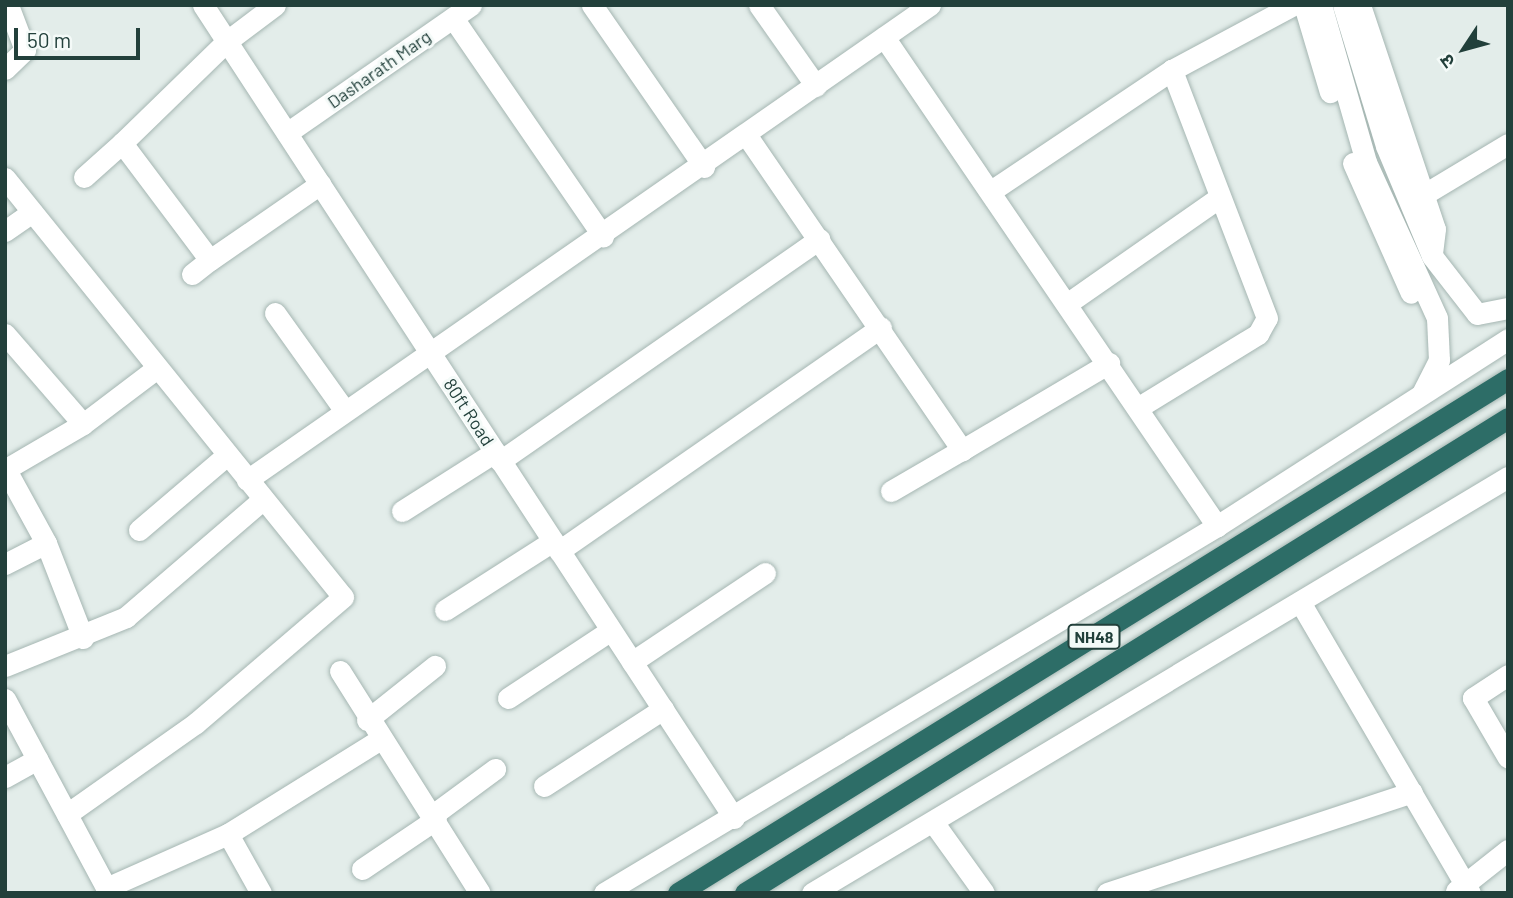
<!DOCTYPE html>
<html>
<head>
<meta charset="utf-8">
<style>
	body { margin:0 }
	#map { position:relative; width:1513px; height:898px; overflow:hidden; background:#e3edea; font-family:Barlow,"Noto Sans Devanagari",sans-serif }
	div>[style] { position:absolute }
	.roads { filter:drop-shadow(0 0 2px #a5b6b2) drop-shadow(0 0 2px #a5b6b2) }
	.minor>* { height:21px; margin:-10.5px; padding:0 10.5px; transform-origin:10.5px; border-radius:10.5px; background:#fff }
	.highway>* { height:21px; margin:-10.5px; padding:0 10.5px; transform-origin:10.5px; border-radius:10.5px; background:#2d6d67 }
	span { translate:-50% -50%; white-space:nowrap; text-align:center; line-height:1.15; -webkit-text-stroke:6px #f4faf8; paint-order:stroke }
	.shield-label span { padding:2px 5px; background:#f4faf8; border:2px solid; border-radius:5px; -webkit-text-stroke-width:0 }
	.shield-label { font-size:16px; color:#22403b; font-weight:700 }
	.street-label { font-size:18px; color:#22403b }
	.frame { position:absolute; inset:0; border:7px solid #22403b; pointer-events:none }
	.north { position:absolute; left:1429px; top:14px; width:70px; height:70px; -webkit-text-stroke:5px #f4faf8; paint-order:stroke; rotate:234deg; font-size:19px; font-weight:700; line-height:28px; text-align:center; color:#22403b }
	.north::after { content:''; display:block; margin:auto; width:24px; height:32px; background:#22403b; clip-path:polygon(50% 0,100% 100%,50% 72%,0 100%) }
	.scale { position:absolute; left:14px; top:28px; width:126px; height:32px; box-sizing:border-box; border:4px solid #22403b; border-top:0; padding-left:9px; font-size:21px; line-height:24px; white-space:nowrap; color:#22403b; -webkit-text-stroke:5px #f4faf8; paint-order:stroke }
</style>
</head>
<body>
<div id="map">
	<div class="roads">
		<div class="minor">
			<i style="left:203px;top:5px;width:971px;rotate:56.85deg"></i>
			<i style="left:275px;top:5px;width:60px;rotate:143.1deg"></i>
			<i style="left:227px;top:41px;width:146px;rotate:135.8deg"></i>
			<i style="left:122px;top:143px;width:146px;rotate:53.1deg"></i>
			<i style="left:210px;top:260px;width:134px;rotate:-34.6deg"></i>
			<i style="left:592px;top:5px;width:197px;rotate:55.3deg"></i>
			<i style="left:759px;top:5px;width:99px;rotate:54.9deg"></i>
			<i style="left:1304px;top:5px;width:91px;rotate:73.4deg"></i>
			<i style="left:1321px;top:5px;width:163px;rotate:74deg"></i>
			<i style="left:1366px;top:162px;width:171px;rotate:65.5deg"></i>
			<i style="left:1437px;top:318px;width:42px;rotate:87.3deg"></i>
			<i style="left:1439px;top:360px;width:37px;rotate:117deg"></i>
			<i style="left:1343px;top:5px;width:147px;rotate:73deg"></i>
			<i style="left:1386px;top:146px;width:119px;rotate:67.3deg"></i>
			<i style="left:1432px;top:256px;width:73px;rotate:52.2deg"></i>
			<i style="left:1477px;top:314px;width:32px;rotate:-11deg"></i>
			<i style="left:1360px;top:5px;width:236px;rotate:71.5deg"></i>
			<i style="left:1435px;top:229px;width:24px;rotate:97deg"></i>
			<i style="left:453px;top:18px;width:265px;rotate:55.5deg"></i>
			<i style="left:884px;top:37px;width:592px;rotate:55.75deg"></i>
			<i style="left:5px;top:69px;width:28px;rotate:-44deg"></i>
			<i style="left:25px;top:50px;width:48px;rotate:-110.7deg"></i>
			<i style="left:287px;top:133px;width:224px;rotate:-34.8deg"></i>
			<i style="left:747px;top:136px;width:381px;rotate:55.6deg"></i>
			<i style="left:962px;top:450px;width:171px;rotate:-30.6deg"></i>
			<i style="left:1353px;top:163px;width:142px;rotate:66deg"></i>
			<i style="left:84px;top:177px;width:51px;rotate:-41.8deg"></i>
			<i style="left:5px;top:178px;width:538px;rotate:51.11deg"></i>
			<i style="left:343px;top:597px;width:194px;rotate:139.4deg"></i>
			<i style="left:196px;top:723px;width:158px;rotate:144.8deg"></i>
			<i style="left:991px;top:191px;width:218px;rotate:-33.8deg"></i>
			<i style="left:1172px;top:70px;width:137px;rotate:-28.2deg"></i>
			<i style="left:1423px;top:195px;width:99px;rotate:-31deg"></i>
			<i style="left:5px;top:231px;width:33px;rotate:-35deg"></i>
			<i style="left:192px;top:274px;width:23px;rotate:-38deg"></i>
			<i style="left:1068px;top:303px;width:185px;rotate:-34.9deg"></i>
			<i style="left:275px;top:313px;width:120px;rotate:54.5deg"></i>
			<i style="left:5px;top:334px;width:119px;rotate:49.1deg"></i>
			<i style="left:1139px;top:407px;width:140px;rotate:-31.5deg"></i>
			<i style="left:1258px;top:334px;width:18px;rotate:-61deg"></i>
			<i style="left:1267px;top:318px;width:266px;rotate:-111deg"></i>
			<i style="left:500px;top:461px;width:389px;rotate:-34.8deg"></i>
			<i style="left:5px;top:468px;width:85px;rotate:61.3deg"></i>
			<i style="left:46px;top:543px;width:102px;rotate:68.7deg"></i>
			<i style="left:6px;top:469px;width:89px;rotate:-30.3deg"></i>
			<i style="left:83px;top:424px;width:93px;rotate:-37.1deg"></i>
			<i style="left:247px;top:480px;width:832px;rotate:-34.82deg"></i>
			<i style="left:891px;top:491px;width:86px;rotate:-30.2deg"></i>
			<i style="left:402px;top:511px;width:110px;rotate:-32.4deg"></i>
			<i style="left:139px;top:530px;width:116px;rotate:-40.4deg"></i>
			<i style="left:559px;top:551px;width:392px;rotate:-34.8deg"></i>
			<i style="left:5px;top:564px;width:46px;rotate:-27.1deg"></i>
			<i style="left:1300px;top:602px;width:337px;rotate:59.7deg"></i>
			<i style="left:445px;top:610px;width:128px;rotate:-32.6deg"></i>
			<i style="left:632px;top:662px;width:160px;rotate:-33.8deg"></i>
			<i style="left:5px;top:666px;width:131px;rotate:-22deg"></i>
			<i style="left:126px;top:617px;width:178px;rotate:-40.7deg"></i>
			<i style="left:340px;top:671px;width:262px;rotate:57.8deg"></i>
			<i style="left:1508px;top:675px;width:42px;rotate:146.7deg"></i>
			<i style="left:1473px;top:698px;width:69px;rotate:59.7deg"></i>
			<i style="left:508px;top:698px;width:123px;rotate:-33.4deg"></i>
			<i style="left:5px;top:699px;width:220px;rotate:61.8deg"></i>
			<i style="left:367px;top:720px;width:87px;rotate:-38.5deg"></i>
			<i style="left:5px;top:777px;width:37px;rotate:-29deg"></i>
			<i style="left:544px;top:786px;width:142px;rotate:-32.9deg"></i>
			<i style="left:434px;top:814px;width:76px;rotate:-36.4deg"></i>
			<i style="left:933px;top:822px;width:87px;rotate:54.3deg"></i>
			<i style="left:228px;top:834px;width:68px;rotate:60.8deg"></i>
			<i style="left:362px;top:869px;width:89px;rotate:-34deg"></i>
			<i style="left:106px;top:888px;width:133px;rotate:-23.9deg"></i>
			<i style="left:228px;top:834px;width:181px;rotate:-31.9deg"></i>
			<i style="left:1456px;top:891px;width:66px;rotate:-38.3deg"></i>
			<i style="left:604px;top:893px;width:714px;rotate:-30.91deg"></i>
			<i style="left:1217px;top:526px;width:346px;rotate:-32.7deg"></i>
			<i style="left:812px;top:893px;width:811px;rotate:-30.87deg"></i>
			<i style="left:1107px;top:893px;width:321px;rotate:-18.3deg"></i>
		</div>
		<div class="highway">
			<i style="left:678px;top:893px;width:976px;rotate:-31.77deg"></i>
			<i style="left:745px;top:893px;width:899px;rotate:-31.9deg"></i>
		</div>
	</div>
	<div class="shield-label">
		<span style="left:1094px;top:637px">NH48</span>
	</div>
	<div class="street-label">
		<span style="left:379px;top:69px;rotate:-35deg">Dasharath Marg</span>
		<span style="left:469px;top:412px;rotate:57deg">80ft Road</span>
	</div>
	<div class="frame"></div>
	<div class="north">उ</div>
	<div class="scale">50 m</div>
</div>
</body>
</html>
